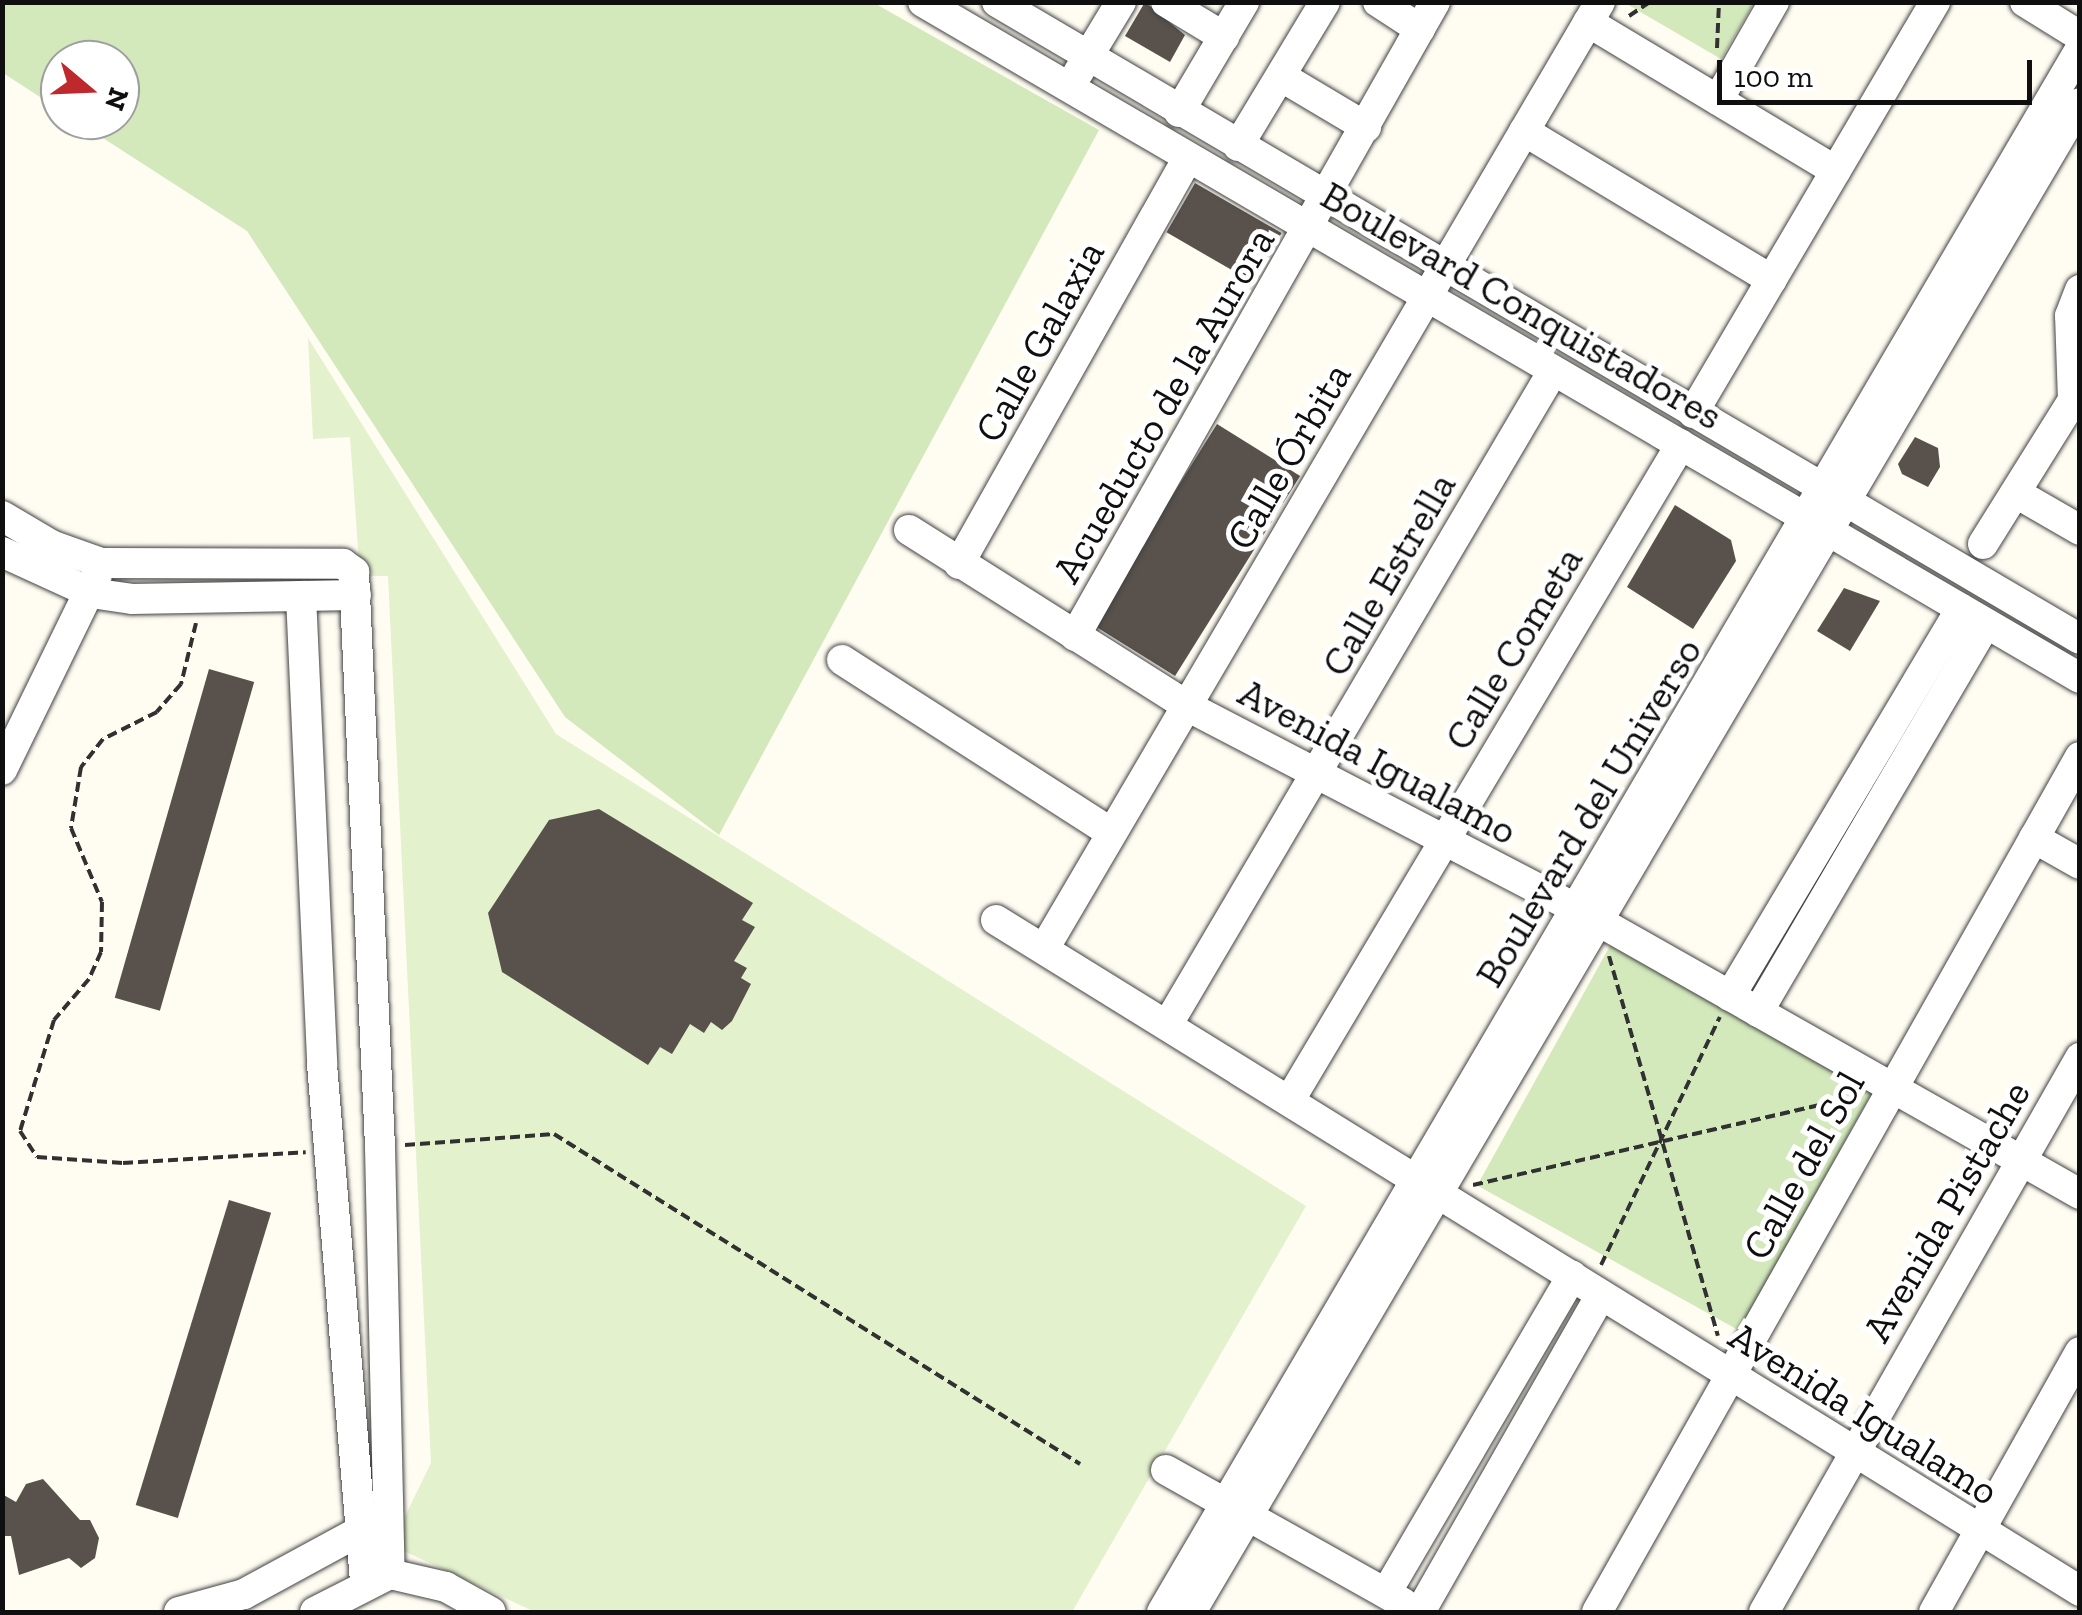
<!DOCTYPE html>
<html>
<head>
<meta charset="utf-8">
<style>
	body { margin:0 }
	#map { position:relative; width:2082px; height:1615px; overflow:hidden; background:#fffcf2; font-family:"Zilla Slab",serif }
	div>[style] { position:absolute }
	.green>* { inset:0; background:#d3e9bc; transform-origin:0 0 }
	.pitch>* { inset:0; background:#e4f1cd }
	.building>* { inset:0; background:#58514c; transform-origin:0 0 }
	.path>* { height:4px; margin-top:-2px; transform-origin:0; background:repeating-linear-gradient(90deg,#313131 0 10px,transparent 0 15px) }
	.roads { filter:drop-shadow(0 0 2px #424242) drop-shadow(0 0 2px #424242) }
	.minor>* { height:30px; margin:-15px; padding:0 15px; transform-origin:15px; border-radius:15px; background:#fff }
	span { translate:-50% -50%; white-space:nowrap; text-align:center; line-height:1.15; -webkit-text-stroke:10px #fff; paint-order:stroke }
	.street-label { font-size:40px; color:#0f0f0f }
	.frame { position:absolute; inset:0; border:5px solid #0f0f0f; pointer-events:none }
	.north { position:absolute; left:40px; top:40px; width:100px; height:100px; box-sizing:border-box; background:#fff; border:2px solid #9f9f9f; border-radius:50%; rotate:109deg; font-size:28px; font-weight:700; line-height:40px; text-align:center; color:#0f0f0f }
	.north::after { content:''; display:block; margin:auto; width:35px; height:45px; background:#be292e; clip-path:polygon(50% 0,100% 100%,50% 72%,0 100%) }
	.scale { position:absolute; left:1717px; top:60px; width:315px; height:45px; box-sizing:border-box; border:5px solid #0f0f0f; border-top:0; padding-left:12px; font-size:30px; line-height:35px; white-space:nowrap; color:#0f0f0f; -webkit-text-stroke:8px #fff; paint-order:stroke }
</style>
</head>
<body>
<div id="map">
	<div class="green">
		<i style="clip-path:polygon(2px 3px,874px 3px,1099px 130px,719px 835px,565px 717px,247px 231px,75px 120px,120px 120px,120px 60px,60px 60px,60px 110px,3px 73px)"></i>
		<i style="clip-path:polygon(1625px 3px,1754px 3px,1721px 59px)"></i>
		<i style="left:1611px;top:944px;width:300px;height:276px;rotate:29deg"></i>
	</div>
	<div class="pitch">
		<i style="clip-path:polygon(308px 338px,556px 734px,1306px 1206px,1072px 1612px,535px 1612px,391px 1545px,431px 1463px,388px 576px,360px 576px,350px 437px,313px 439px)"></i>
	</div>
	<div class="building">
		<i style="clip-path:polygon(1145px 2px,1185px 35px,1170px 62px,1125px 36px)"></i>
		<i style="left:1195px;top:183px;width:100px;height:57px;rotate:30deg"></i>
		<i style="left:1217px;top:424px;width:98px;height:236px;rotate:32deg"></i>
		<i style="clip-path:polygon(1915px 437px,1938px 448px,1940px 467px,1928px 487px,1902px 474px,1898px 464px)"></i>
		<i style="clip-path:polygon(1675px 505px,1731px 540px,1736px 561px,1693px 629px,1627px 587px)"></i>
		<i style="clip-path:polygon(1844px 588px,1880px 601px,1850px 651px,1817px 631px)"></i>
		<i style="left:209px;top:669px;width:47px;height:342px;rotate:16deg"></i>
		<i style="clip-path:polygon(599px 809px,753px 903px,742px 920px,755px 927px,734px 961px,747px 968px,741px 978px,751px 984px,732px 1021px,722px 1030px,711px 1022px,704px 1033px,690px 1024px,672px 1054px,660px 1047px,648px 1065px,502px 972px,488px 913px,549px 820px)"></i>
		<i style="left:229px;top:1200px;width:44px;height:319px;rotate:17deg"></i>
		<i style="clip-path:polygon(43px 1479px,80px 1520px,90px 1520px,99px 1538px,95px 1558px,81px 1568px,69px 1558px,19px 1575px,11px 1536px,2px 1536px,2px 1494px,16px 1502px,26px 1484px)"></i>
	</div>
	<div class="path">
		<i style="left:1629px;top:16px;width:25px;rotate:-34deg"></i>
		<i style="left:1717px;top:48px;width:46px;rotate:-87.5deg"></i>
		<i style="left:196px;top:623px;width:63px;rotate:103.8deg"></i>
		<i style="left:181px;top:684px;width:37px;rotate:131deg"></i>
		<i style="left:157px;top:712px;width:60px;rotate:153.4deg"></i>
		<i style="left:103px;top:739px;width:36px;rotate:128deg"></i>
		<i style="left:81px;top:767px;width:62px;rotate:99.3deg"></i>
		<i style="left:71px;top:828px;width:80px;rotate:67.3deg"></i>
		<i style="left:102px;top:902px;width:50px;rotate:91.1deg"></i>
		<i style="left:101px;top:952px;width:30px;rotate:114deg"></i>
		<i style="left:89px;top:979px;width:54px;rotate:130.5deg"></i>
		<i style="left:54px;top:1020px;width:116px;rotate:107deg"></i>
		<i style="left:20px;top:1131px;width:31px;rotate:57deg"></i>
		<i style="left:37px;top:1157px;width:86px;rotate:4deg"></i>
		<i style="left:123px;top:1163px;width:183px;rotate:-3.4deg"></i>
		<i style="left:1609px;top:956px;width:395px;rotate:74deg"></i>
		<i style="left:405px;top:1145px;width:149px;rotate:-4.2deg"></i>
		<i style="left:554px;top:1134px;width:621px;rotate:32.1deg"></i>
		<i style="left:1473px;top:1185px;width:391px;rotate:-13deg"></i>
		<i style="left:1601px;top:1265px;width:275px;rotate:-64.4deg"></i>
	</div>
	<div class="roads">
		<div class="minor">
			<i style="left:923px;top:2px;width:1340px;rotate:30.3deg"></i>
			<i style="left:997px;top:2px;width:1256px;rotate:30.46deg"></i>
			<i style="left:1166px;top:2px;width:68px;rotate:31.1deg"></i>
			<i style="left:1378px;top:2px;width:50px;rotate:32.7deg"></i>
			<i style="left:2025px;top:2px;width:65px;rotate:31.7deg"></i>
			<i style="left:1588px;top:22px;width:289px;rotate:31deg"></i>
			<i style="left:1078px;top:73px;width:83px;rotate:-58.8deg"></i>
			<i style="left:1282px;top:77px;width:98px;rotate:30.8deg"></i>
			<i style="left:1718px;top:100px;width:113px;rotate:-60.3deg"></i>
			<i style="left:1179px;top:112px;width:128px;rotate:-59.4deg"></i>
			<i style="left:1524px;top:131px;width:289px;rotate:31deg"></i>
			<i style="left:1238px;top:146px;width:168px;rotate:-58.9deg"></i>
			<i style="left:1693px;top:413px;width:477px;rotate:-59.5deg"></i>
			<i style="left:2016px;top:493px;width:74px;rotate:30deg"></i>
			<i style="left:2px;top:516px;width:57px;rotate:30.6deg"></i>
			<i style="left:51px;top:545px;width:53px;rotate:19.8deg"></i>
			<i style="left:101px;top:563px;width:242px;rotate:0.2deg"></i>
			<i style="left:343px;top:564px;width:14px;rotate:36deg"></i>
			<i style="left:354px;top:572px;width:576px;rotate:87.41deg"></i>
			<i style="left:380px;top:1147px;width:427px;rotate:88.7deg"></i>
			<i style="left:909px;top:530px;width:329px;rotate:32.3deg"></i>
			<i style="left:1187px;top:706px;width:440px;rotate:27.5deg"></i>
			<i style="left:1577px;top:909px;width:578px;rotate:29.54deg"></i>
			<i style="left:1983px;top:544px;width:170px;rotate:-58deg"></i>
			<i style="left:2073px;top:400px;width:84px;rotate:-92deg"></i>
			<i style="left:2070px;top:316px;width:28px;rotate:-69deg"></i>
			<i style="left:2px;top:552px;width:98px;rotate:24.7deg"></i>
			<i style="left:91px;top:593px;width:41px;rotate:8.3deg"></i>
			<i style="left:132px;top:599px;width:224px;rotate:-1deg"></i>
			<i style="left:959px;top:564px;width:466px;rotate:-60.6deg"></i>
			<i style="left:301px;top:596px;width:468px;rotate:87.4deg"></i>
			<i style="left:322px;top:1064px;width:520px;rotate:85.25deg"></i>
			<i style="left:1075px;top:636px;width:729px;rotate:-60.41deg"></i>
			<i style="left:842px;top:660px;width:320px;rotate:32.7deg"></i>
			<i style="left:2px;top:770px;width:217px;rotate:-64deg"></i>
			<i style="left:2034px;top:838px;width:53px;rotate:29.5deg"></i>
			<i style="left:996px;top:920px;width:1275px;rotate:31.76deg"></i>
			<i style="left:1044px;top:949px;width:1098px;rotate:-59.58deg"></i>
			<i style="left:1730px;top:996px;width:451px;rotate:-59.2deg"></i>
			<i style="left:1758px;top:1012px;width:450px;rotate:-59.6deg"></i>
			<i style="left:1168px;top:1024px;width:758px;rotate:-59.48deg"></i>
			<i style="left:1291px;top:1098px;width:761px;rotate:-59.19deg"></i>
			<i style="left:1166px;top:1470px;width:272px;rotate:29.3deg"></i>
			<i style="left:1386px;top:1593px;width:368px;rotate:-59.6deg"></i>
			<i style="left:179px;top:1612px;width:67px;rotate:-15.5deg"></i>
			<i style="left:244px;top:1594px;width:149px;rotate:-28.5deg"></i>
			<i style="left:315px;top:1612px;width:84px;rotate:-26.9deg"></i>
			<i style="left:390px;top:1574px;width:57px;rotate:13.1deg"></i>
			<i style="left:446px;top:1587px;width:51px;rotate:29.1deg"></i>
			<i style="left:1162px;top:1612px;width:1813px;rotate:-59.57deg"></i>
			<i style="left:1191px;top:1612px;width:1751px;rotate:-59.5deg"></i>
			<i style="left:1420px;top:1612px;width:365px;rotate:-60.3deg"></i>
			<i style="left:1597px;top:1612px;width:982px;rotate:-60.54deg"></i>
			<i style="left:1764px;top:1612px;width:638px;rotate:-60.3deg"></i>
			<i style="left:1934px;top:1612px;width:298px;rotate:-60.7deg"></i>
		</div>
	</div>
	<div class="street-label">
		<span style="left:1522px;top:305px;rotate:30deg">Boulevard Conquistadores</span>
		<span style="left:1039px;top:341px;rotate:-61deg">Calle Galaxia</span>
		<span style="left:1163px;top:405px;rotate:-60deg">Acueducto de la Aurora</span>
		<span style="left:1288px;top:456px;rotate:-60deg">Calle Órbita</span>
		<span style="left:1388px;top:574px;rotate:-60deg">Calle Estrella</span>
		<span style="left:1513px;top:648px;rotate:-59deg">Calle Cometa</span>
		<span style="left:1378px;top:761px;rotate:28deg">Avenida Igualamo</span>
		<span style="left:1588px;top:812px;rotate:-59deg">Boulevard del Universo</span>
		<span style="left:1803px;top:1165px;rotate:-61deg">Calle del Sol</span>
		<span style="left:1946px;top:1211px;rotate:-60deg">Avenida Pistache</span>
		<span style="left:1864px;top:1413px;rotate:32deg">Avenida Igualamo</span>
	</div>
	<div class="frame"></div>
	<div class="north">N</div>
	<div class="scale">100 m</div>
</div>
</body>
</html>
